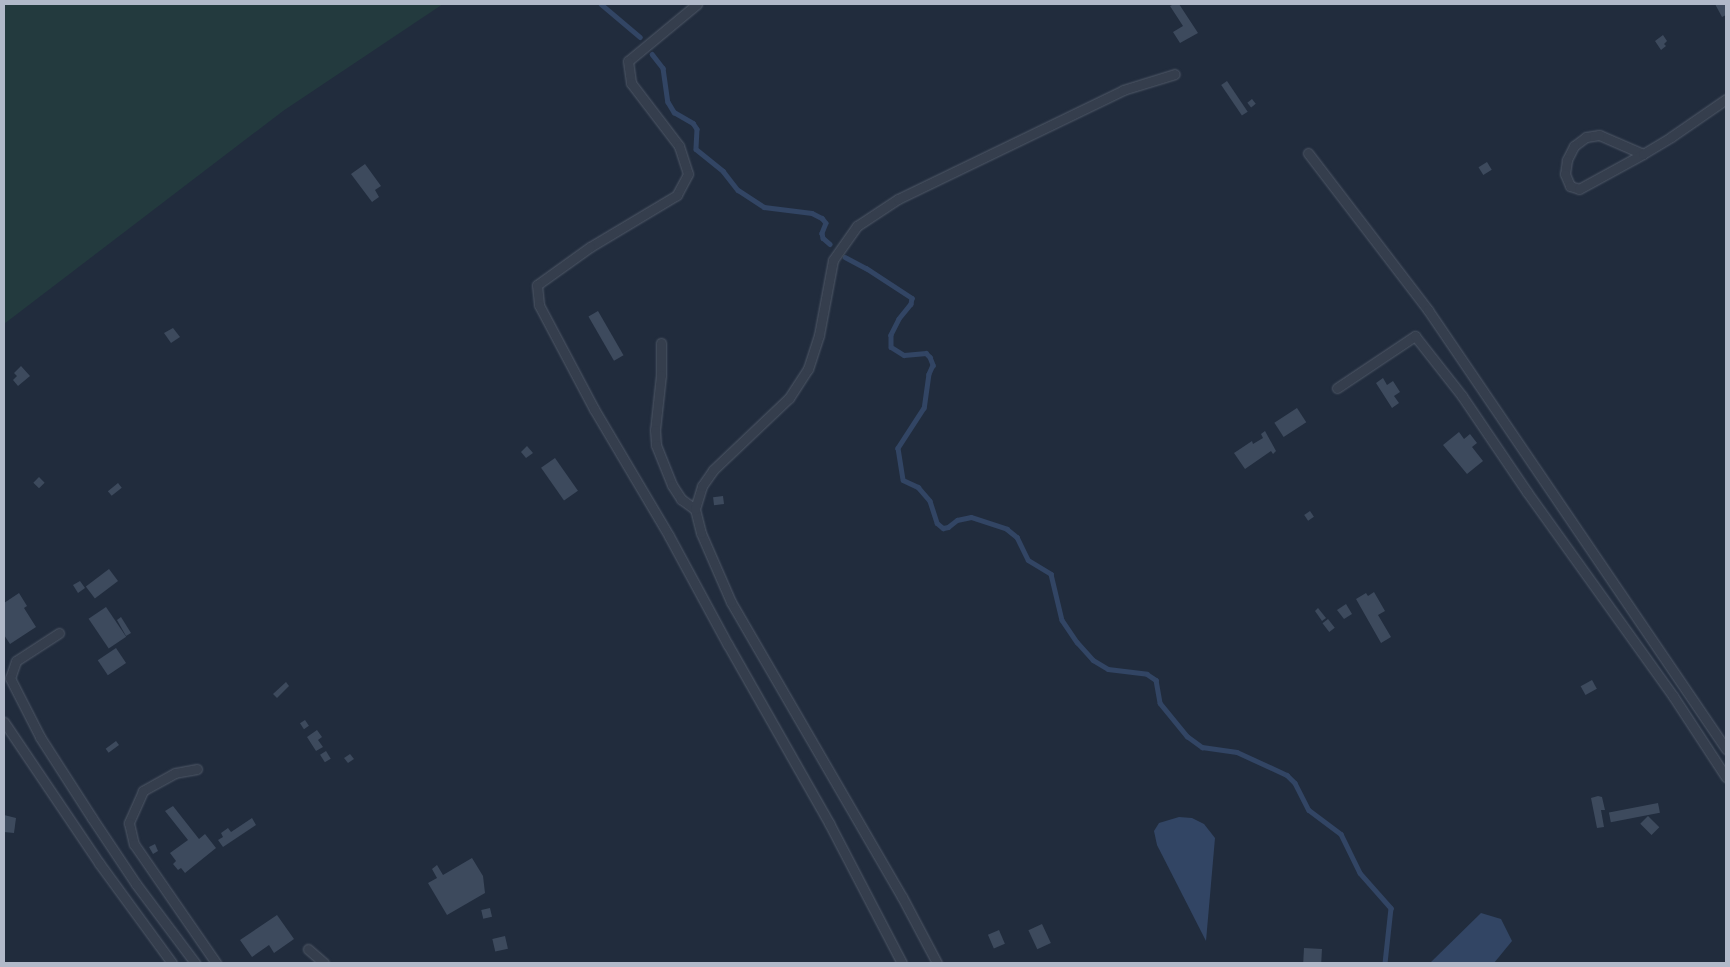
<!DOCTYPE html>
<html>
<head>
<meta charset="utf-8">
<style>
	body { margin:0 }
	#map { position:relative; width:1730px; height:967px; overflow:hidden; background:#212c3d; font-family:"Nunito Sans",sans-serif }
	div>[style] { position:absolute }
	.green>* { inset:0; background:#233a3e }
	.water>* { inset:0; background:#324564 }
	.stream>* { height:4.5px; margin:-2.25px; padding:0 2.25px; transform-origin:2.25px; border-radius:2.25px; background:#324564 }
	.building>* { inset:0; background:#3d4a5d; transform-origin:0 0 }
	.roads { filter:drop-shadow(0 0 1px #505968) drop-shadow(0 0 1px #505968) }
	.lane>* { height:9px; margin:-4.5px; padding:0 4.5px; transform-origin:4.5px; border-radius:4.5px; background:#353e4d }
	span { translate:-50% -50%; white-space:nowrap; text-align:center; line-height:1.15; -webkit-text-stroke:4px #1a2332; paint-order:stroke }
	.frame { position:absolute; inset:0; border:5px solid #b1b9c9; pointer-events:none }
</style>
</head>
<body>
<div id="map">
	<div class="green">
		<i style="clip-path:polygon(4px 4px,443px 4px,283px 111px,4px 324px)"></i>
	</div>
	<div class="water">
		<i style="clip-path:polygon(1179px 817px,1192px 818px,1204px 824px,1215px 838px,1206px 941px,1157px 845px,1154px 831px,1159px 823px)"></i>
		<i style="clip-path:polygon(1481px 913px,1501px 919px,1512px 941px,1494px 963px,1430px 963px)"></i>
	</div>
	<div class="stream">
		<i style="left:601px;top:4px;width:51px;rotate:40.2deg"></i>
		<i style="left:652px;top:54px;width:18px;rotate:52deg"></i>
		<i style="left:663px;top:68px;width:34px;rotate:82deg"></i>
		<i style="left:668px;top:102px;width:12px;rotate:59deg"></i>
		<i style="left:674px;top:112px;width:22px;rotate:30deg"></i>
		<i style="left:693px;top:123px;width:7px;rotate:56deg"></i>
		<i style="left:697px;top:129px;width:20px;rotate:93deg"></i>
		<i style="left:696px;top:149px;width:35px;rotate:39deg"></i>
		<i style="left:723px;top:171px;width:24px;rotate:52deg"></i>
		<i style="left:738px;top:190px;width:31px;rotate:33deg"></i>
		<i style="left:764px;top:207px;width:48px;rotate:7.1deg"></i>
		<i style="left:812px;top:213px;width:11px;rotate:27deg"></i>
		<i style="left:822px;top:218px;width:6px;rotate:51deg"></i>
		<i style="left:826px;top:223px;width:11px;rotate:112deg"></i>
		<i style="left:822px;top:233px;width:5px;rotate:79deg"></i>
		<i style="left:823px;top:238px;width:9px;rotate:41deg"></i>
		<i style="left:845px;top:257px;width:24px;rotate:28deg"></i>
		<i style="left:866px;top:268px;width:55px;rotate:33.1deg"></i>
		<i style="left:912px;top:298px;width:6px;rotate:99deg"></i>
		<i style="left:911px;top:304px;width:19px;rotate:129deg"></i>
		<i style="left:899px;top:319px;width:18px;rotate:117deg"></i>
		<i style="left:891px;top:335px;width:12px;rotate:90deg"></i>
		<i style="left:891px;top:347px;width:15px;rotate:32deg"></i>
		<i style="left:904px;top:355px;width:22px;rotate:-5deg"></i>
		<i style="left:926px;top:353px;width:6px;rotate:45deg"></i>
		<i style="left:930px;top:357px;width:9px;rotate:69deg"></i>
		<i style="left:933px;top:365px;width:10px;rotate:114deg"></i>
		<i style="left:929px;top:374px;width:34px;rotate:98deg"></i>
		<i style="left:924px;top:408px;width:48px;rotate:123deg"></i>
		<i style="left:898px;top:448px;width:32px;rotate:81deg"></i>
		<i style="left:903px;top:480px;width:17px;rotate:25deg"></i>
		<i style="left:918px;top:487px;width:18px;rotate:49deg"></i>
		<i style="left:930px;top:501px;width:23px;rotate:72deg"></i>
		<i style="left:937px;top:523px;width:8px;rotate:40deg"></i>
		<i style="left:943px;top:528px;width:5px;rotate:-11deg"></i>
		<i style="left:948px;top:527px;width:11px;rotate:-38deg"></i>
		<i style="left:957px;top:520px;width:14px;rotate:-12deg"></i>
		<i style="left:971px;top:517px;width:38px;rotate:18deg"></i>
		<i style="left:1007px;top:529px;width:13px;rotate:39deg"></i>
		<i style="left:1017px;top:537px;width:25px;rotate:64deg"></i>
		<i style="left:1028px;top:560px;width:27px;rotate:31deg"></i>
		<i style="left:1051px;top:574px;width:47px;rotate:76.6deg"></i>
		<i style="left:1062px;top:620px;width:27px;rotate:56deg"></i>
		<i style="left:1077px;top:642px;width:24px;rotate:48deg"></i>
		<i style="left:1093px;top:660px;width:17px;rotate:31deg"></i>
		<i style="left:1108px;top:669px;width:39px;rotate:7deg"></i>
		<i style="left:1147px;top:674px;width:11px;rotate:34deg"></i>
		<i style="left:1156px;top:680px;width:23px;rotate:80deg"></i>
		<i style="left:1160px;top:703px;width:43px;rotate:50.7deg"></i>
		<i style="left:1187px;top:736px;width:19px;rotate:36deg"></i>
		<i style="left:1202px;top:747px;width:35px;rotate:8deg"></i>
		<i style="left:1237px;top:752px;width:55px;rotate:24.7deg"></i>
		<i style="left:1287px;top:775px;width:11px;rotate:45deg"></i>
		<i style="left:1295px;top:783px;width:30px;rotate:63deg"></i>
		<i style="left:1309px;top:810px;width:40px;rotate:37deg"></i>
		<i style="left:1341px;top:834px;width:43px;rotate:64deg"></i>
		<i style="left:1360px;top:873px;width:47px;rotate:48.5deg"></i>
		<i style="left:1391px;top:908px;width:55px;rotate:96.2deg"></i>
	</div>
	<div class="building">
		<i style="clip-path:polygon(1174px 4px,1179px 4px,1198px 33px,1180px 43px,1173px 32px,1183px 26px,1170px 6px)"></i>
		<i style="clip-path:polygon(1715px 4px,1726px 4px,1726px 15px,1722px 17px)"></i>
		<i style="clip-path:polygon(1663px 35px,1667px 41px,1664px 44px,1666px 46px,1661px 50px,1655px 41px)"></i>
		<i style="left:1227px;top:81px;width:37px;height:7px;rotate:56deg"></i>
		<i style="left:1252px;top:99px;width:6px;height:6px;rotate:51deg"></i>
		<i style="left:1487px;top:162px;width:9px;height:10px;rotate:58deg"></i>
		<i style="clip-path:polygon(365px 164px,381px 186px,375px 190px,379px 197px,372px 202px,351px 174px)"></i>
		<i style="left:598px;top:311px;width:51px;height:11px;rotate:60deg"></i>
		<i style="clip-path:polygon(173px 328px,180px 337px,171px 343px,164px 333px)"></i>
		<i style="clip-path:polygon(21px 366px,30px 376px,18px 386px,13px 380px,17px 376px,14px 373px)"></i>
		<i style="clip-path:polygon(1383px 378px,1387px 385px,1393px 381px,1400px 392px,1394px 396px,1399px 403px,1392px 408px,1376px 383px)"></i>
		<i style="left:1297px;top:408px;width:17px;height:27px;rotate:57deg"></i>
		<i style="clip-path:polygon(1265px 431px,1276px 451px,1273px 454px,1271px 451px,1245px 469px,1234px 453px,1252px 441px,1253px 444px,1263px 438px,1261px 434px)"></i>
		<i style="clip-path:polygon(1459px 432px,1464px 439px,1470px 434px,1477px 443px,1472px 447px,1483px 461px,1467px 474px,1443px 445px)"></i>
		<i style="clip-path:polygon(527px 446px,533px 453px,526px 458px,521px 452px)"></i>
		<i style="left:555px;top:458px;width:40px;height:17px;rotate:55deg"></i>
		<i style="left:39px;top:477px;width:8px;height:8px;rotate:45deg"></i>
		<i style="left:118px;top:483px;width:6px;height:13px;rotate:51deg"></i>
		<i style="left:723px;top:496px;width:8px;height:10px;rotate:83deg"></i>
		<i style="left:1310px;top:511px;width:7px;height:7px;rotate:56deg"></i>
		<i style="left:109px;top:569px;width:15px;height:29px;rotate:53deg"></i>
		<i style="clip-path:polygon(80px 581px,85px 588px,78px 593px,73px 585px)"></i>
		<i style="clip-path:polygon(1374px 592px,1385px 611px,1378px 615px,1391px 637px,1381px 643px,1356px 599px,1366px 593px,1368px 596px)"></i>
		<i style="clip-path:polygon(19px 593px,27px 606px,24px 608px,36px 627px,10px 644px,4px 635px,4px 603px)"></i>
		<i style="clip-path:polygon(1346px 604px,1352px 614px,1344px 619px,1337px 610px)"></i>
		<i style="left:106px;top:607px;width:36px;height:21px;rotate:56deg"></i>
		<i style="clip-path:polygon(1318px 608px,1326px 618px,1322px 621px,1315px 611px)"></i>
		<i style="clip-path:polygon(121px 617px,131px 633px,126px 636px,117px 620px)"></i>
		<i style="left:1328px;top:619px;width:11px;height:7px;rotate:52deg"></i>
		<i style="left:116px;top:648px;width:18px;height:22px;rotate:56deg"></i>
		<i style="left:1592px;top:680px;width:10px;height:13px;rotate:61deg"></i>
		<i style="clip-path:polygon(286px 682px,289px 686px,277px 698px,273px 694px)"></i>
		<i style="left:305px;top:720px;width:7px;height:6px;rotate:56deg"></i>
		<i style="clip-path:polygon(317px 730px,322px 737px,318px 740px,323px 747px,316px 751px,307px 737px)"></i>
		<i style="left:116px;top:741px;width:5px;height:13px;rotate:53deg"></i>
		<i style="left:326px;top:751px;width:9px;height:7px;rotate:58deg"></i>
		<i style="clip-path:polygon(350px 754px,354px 759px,348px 763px,344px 758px)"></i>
		<i style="clip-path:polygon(1598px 796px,1602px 797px,1605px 810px,1601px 810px,1604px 827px,1597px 828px,1591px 798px)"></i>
		<i style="left:1658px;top:803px;width:10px;height:50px;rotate:79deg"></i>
		<i style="clip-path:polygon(173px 806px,199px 839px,205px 834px,216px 848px,185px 873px,181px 868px,178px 870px,173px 864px,176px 861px,170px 853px,188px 840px,165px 811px)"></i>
		<i style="clip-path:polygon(4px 815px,16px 818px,14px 833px,4px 832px)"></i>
		<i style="left:1648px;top:816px;width:16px;height:11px;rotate:45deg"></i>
		<i style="clip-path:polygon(252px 818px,256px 825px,223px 847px,218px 840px,223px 837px,221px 833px,228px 828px,231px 832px)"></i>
		<i style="clip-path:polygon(155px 844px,158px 851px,153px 854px,149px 847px)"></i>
		<i style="clip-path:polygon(472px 858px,483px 876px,485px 893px,447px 915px,428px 883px,437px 878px,432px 869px,437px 865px,443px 875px)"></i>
		<i style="left:490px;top:908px;width:9px;height:9px;rotate:77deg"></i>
		<i style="clip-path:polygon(277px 915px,294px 939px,274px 953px,269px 945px,252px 957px,240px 940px)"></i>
		<i style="left:1042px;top:924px;width:21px;height:15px;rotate:65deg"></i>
		<i style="left:999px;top:930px;width:15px;height:12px;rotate:67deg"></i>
		<i style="left:505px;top:936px;width:13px;height:13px;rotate:77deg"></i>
		<i style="left:1304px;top:948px;width:18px;height:15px;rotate:3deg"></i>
	</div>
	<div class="roads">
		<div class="lane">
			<i style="left:697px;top:4px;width:89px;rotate:140.4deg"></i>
			<i style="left:628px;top:61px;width:22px;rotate:82deg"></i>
			<i style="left:631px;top:83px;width:79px;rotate:52.7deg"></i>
			<i style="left:679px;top:146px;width:29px;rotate:72deg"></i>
			<i style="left:688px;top:174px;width:24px;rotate:118deg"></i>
			<i style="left:677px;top:195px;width:101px;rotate:149.1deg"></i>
			<i style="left:590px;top:247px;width:65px;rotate:144.4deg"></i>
			<i style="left:537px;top:285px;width:20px;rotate:84deg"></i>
			<i style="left:539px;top:305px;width:118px;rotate:62.1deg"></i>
			<i style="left:594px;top:409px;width:147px;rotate:59.4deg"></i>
			<i style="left:669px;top:536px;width:124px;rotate:61.6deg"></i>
			<i style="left:728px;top:645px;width:205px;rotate:60.4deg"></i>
			<i style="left:829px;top:823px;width:158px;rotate:62.5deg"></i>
			<i style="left:1308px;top:153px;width:198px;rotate:52.6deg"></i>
			<i style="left:1428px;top:310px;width:531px;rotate:55.83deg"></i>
			<i style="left:1643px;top:154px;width:48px;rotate:-156.6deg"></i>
			<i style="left:1599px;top:135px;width:13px;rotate:171deg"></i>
			<i style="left:1586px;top:137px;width:15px;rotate:143deg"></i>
			<i style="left:1574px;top:146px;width:16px;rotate:117deg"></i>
			<i style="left:1567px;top:160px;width:14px;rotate:98deg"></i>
			<i style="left:1565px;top:174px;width:13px;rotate:67deg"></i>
			<i style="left:1570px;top:186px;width:9px;rotate:18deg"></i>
			<i style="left:1579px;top:189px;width:73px;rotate:-28.7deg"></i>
			<i style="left:1643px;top:154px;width:33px;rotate:-31deg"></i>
			<i style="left:1671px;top:137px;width:67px;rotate:-34.6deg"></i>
			<i style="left:661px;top:343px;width:32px;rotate:90deg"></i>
			<i style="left:661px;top:375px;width:55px;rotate:96.2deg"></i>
			<i style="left:655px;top:430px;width:15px;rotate:86deg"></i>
			<i style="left:656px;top:445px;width:43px;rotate:68.2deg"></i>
			<i style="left:672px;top:485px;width:17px;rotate:57deg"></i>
			<i style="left:681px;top:499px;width:17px;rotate:36deg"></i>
			<i style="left:1337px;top:388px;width:94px;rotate:-33.7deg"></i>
			<i style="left:1415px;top:336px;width:76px;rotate:51.9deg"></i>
			<i style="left:1462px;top:396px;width:116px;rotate:55.9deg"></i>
			<i style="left:1527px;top:492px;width:251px;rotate:54.4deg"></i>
			<i style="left:1673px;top:696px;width:97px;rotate:56.8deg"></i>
			<i style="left:59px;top:633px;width:51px;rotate:146.9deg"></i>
			<i style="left:16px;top:661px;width:18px;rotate:109deg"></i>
			<i style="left:10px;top:678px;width:66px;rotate:63deg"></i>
			<i style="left:40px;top:737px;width:96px;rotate:57.3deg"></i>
			<i style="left:92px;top:818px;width:79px;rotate:56.3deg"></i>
			<i style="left:136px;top:884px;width:99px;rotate:53.2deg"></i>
			<i style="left:4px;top:722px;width:170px;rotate:56deg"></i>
			<i style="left:99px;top:863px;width:124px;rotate:53.9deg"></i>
			<i style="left:197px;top:769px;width:22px;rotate:170deg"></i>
			<i style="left:175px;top:773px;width:37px;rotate:151deg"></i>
			<i style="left:143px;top:791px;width:35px;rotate:114deg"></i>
			<i style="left:129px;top:823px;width:22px;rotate:77deg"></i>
			<i style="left:134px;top:844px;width:145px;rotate:55.4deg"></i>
			<i style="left:308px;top:949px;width:21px;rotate:41deg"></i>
			<i style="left:937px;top:963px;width:75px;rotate:-117.9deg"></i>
			<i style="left:902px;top:897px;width:341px;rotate:-120.1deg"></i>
			<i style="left:731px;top:602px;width:75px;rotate:-113.5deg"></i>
			<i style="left:701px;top:533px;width:25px;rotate:-104deg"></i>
			<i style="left:695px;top:509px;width:24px;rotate:-73deg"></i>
			<i style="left:702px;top:486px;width:19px;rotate:-55deg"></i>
			<i style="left:713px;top:470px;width:105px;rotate:-43.5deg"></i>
			<i style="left:789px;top:398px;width:35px;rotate:-57deg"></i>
			<i style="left:808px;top:369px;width:36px;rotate:-72deg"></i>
			<i style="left:819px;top:335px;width:76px;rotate:-79.4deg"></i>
			<i style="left:833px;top:260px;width:42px;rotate:-54.8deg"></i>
			<i style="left:857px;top:226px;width:49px;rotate:-33.4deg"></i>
			<i style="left:898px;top:199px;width:250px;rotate:-25.8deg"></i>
			<i style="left:1123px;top:90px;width:54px;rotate:-17.1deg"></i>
		</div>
	</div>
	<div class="frame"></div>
</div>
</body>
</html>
